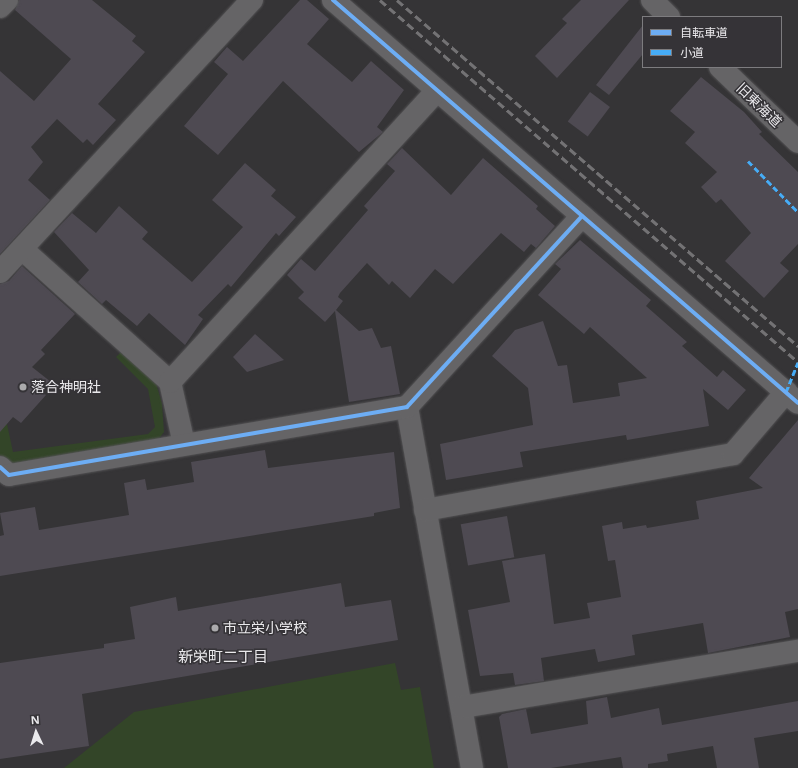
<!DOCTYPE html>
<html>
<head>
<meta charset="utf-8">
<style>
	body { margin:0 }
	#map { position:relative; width:798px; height:768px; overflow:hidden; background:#353436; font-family:"Open Sans","Noto Sans JP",sans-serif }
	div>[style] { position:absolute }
	.green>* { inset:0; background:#334528 }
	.building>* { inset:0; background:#4e4a52; transform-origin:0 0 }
	.roads { filter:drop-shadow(0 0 1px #535254) drop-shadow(0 0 1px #535254) }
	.minor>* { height:22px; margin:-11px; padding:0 11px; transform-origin:11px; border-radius:11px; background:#656466 }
	.rail>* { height:3px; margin-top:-1.5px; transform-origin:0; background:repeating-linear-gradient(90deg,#737274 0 8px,transparent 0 12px) }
	.quiet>* { height:3px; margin-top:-1.5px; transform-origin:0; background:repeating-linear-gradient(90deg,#46acf6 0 6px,transparent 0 9px) }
	.cycleway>* { height:4px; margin:-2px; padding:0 2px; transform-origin:2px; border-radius:2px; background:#6dadf4 }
	.dots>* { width:11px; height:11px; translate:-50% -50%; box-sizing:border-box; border:2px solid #353337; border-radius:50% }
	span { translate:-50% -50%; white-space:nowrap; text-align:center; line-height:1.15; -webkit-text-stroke:3px #353337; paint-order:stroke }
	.street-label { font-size:14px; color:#eae9ec }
	.poi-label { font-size:14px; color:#eae9ec }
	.left { translate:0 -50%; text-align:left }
	.neighbourhood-label { font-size:15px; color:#eae9ec }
	.legend { position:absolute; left:642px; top:16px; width:140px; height:52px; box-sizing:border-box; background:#353337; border:1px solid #7d7c7f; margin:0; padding:5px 7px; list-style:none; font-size:12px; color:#eae9ec }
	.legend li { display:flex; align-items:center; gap:8px; height:20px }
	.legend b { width:20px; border:1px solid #7d7c7f }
	.north { position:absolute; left:16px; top:712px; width:40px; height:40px; -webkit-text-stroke:3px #353337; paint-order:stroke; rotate:356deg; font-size:11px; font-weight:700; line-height:16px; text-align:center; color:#eae9ec }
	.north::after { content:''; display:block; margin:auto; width:14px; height:18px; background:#eae9ec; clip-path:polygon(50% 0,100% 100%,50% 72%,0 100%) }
</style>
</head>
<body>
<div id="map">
	<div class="green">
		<i style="clip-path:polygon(121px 352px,156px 383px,162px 404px,164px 432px,158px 440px,9px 465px,0 456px,0 419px,7px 424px,13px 452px,148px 434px,155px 427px,148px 389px,116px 357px)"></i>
		<i style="clip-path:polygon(395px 663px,401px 690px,420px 687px,434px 768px,64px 768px,134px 712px)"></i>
	</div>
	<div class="building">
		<i style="clip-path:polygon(19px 0,92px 0,136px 36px,132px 41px,145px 52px,98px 104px,116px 120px,93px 145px,87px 139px,83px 143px,57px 119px,31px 147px,43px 162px,28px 180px,50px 200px,0 254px,0 71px,34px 101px,71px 59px,15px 10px)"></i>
		<i style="clip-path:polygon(300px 0,307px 0,329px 19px,307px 44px,352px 82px,371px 61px,404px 90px,377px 127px,383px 132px,359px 152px,283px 81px,218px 155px,184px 126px,228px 74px,214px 62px,227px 47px,243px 61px)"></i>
		<i style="clip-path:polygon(581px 0,629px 0,557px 78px,535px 56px,567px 23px,562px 19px)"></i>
		<i style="clip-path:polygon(643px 25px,643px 54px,609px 95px,596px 85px)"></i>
		<i style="clip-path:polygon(701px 77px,744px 112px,762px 132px,759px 134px,798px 172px,798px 244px,780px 263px,789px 271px,764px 298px,725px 261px,751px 233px,721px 199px,716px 203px,701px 187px,717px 172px,685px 143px,695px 132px,670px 111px)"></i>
		<i style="left:590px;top:92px;width:25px;height:37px;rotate:37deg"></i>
		<i style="clip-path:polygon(402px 148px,451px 195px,483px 158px,538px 206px,536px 209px,555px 226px,536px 248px,531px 244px,524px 252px,501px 233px,453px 284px,435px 269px,410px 298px,392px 281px,389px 285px,367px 263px,340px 293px,338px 297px,343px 301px,336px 310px,359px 331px,372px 328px,381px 348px,391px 346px,400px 394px,349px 402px,335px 311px,325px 322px,298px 298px,304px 292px,287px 275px,301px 259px,315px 271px,368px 210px,364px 206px,395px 171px,387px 164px)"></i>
		<i style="clip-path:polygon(245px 163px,276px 190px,271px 196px,296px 217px,279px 236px,276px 233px,231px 287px,228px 284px,198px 315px,203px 319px,185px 345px,149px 313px,137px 326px,106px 300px,102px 304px,78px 282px,89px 270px,54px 232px,72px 213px,96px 233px,119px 206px,148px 232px,142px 239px,192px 282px,243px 227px,212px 200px)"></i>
		<i style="clip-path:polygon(580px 240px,651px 300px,646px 306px,687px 342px,682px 346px,717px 377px,723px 370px,746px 390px,728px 410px,703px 389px,709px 426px,627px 440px,626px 435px,520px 452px,523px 467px,446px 480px,440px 444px,533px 425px,528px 388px,492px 356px,515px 330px,543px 321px,558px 366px,567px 365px,573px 403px,620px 396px,618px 383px,647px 378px,590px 327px,584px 334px,538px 295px,561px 269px,555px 264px)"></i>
		<i style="clip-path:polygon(22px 266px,75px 314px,41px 350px,45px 354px,32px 367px,51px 382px,41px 391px,46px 395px,21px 423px,13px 417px,0 432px,0 284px,9px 281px)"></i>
		<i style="clip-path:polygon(255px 334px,284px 360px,247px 372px,233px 357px)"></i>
		<i style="clip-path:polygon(798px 420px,798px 609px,785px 612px,790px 637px,708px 653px,703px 623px,632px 635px,635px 655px,598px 662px,595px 649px,541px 658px,544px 681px,515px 685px,513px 673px,480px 676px,468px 610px,510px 602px,502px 561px,545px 554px,554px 624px,590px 618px,587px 603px,621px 597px,615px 560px,608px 561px,602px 526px,622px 522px,623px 529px,646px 525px,647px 528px,699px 519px,696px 501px,763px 488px,749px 478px)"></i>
		<i style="clip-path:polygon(265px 450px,268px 468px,394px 452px,400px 508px,374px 513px,374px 516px,0 576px,0 536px,4px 535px,0 513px,35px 507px,39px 530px,129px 515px,124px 483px,145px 479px,147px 490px,194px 482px,191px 462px)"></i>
		<i style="left:507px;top:516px;width:42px;height:47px;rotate:80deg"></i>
		<i style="clip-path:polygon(341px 583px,345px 607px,391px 600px,398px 640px,82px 694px,89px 746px,0 759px,0 663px,104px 648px,104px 644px,135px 639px,130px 607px,176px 597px,178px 611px)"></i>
		<i style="clip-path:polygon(607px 697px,611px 718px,659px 708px,662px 725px,798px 701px,798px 731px,754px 738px,759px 768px,717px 768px,713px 746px,667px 754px,668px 761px,648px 764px,648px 768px,623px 768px,621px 757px,551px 768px,508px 768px,499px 717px,502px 714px,526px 709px,531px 734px,588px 724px,586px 701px)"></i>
	</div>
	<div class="roads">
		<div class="minor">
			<i style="left:333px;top:0;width:615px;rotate:40.91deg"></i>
			<i style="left:652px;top:0;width:24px;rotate:45deg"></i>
			<i style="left:0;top:7px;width:10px;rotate:-45deg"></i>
			<i style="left:720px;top:67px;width:108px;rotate:43.9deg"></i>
			<i style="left:22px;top:249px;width:199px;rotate:41.9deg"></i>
			<i style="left:170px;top:382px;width:64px;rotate:77.3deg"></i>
			<i style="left:0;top:272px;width:371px;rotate:-47.2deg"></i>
			<i style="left:170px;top:382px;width:395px;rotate:-47.5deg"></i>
			<i style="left:407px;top:407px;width:367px;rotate:79.8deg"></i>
			<i style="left:0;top:467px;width:12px;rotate:42deg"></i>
			<i style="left:9px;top:475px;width:404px;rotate:-9.7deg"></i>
			<i style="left:407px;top:407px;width:259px;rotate:-47.5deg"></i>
			<i style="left:425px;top:510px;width:313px;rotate:-10.3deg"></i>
			<i style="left:733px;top:454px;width:82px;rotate:-49.5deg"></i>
			<i style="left:462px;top:707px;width:341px;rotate:-9.5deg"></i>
		</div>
	</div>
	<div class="rail">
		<i style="left:380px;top:0;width:553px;rotate:40.89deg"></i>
		<i style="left:397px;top:0;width:530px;rotate:40.79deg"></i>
	</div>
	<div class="quiet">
		<i style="left:748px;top:161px;width:71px;rotate:45.6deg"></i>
		<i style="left:786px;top:392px;width:32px;rotate:-68deg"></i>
	</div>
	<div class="cycleway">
		<i style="left:333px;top:0;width:615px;rotate:40.91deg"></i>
		<i style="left:0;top:467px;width:12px;rotate:42deg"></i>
		<i style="left:9px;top:475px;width:404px;rotate:-9.7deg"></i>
		<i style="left:407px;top:407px;width:259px;rotate:-47.5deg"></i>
	</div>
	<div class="dots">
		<i style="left:23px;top:387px;background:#abaaac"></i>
		<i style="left:215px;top:628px;background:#abaaac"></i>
	</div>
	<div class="street-label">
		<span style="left:759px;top:105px;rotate:44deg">旧東海道</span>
	</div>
	<div class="poi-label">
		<span class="left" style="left:31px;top:387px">落合神明社</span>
		<span class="left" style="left:223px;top:628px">市立栄小学校</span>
	</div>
	<div class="neighbourhood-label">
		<span style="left:223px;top:657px">新栄町二丁目</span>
	</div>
	<ul class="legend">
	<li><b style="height:5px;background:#6dadf4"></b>自転車道</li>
	<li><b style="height:5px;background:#46acf6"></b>小道</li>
	</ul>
	<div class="north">N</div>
</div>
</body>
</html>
